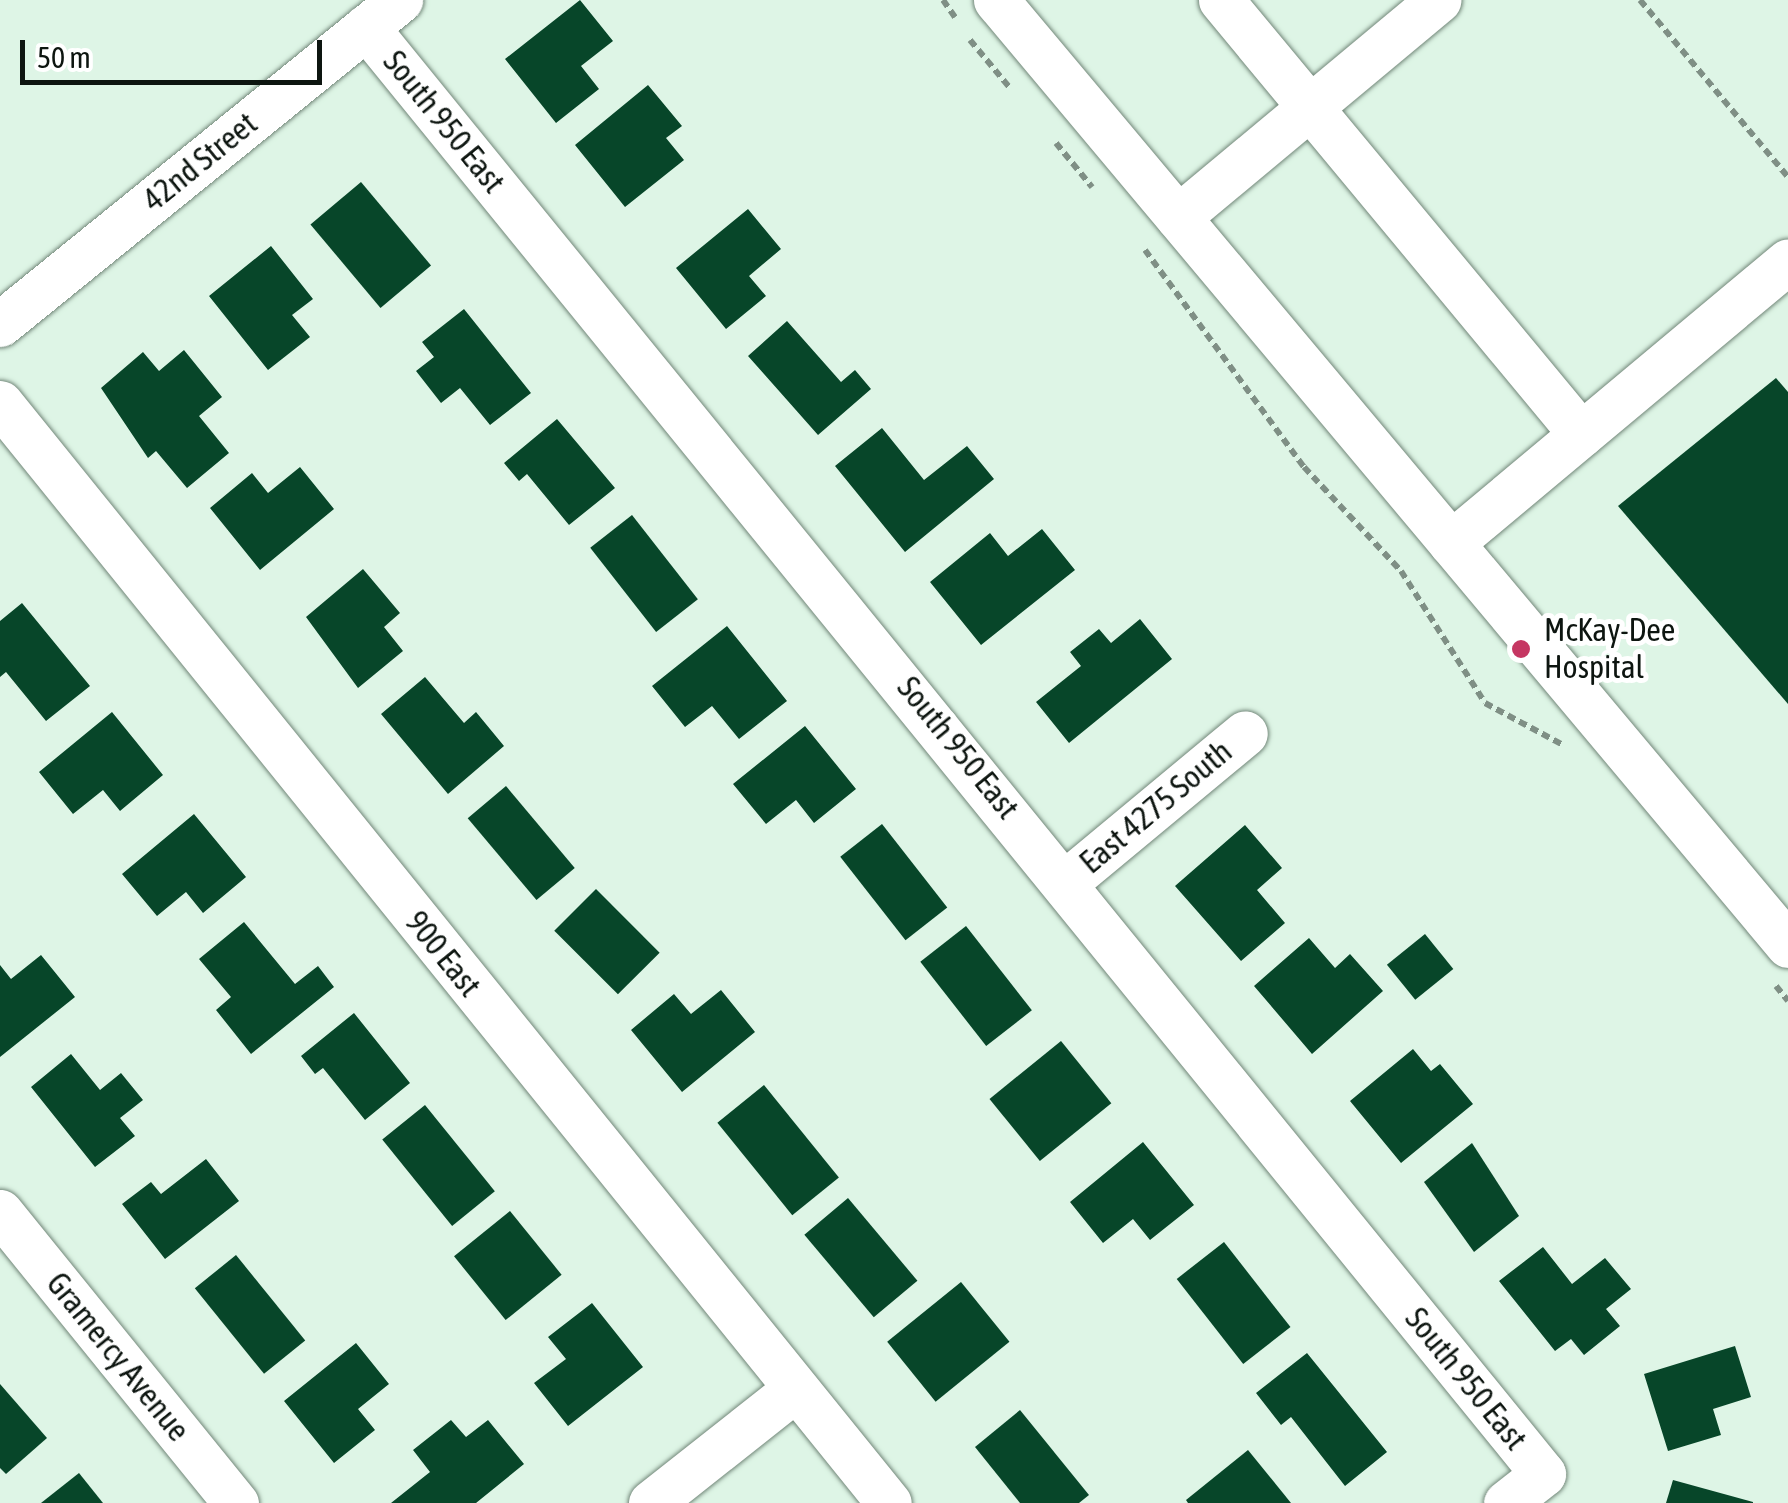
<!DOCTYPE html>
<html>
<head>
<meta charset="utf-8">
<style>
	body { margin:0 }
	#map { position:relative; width:1788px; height:1503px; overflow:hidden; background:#def5e6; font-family:"Asap Condensed",sans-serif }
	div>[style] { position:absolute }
	.building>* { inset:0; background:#074629; transform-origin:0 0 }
	.path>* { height:6px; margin-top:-3px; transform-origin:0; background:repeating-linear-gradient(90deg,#7f8f85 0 8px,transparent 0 13px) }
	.roads { filter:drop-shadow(0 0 2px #728779) drop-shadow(0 0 2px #728779) }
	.minor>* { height:45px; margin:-22.5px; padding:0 22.5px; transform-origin:22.5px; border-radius:22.5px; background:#fff }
	.dots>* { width:28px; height:28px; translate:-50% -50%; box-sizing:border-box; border:5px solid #fff; border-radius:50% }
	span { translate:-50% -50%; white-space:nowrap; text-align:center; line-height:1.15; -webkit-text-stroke:10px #fff; paint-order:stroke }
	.street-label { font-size:32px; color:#0d1510 }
	.poi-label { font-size:32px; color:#0d1510 }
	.left { translate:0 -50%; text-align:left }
	.scale { position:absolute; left:20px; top:40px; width:302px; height:45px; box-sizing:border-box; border:5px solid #0d1510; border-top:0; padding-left:12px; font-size:30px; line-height:35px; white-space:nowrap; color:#0d1510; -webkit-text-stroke:8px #fff; paint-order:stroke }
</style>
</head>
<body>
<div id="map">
	<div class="building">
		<i style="clip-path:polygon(580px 0,613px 41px,581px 66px,599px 89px,556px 123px,505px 59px)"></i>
		<i style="clip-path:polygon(648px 85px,682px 126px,666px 138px,684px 160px,625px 207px,575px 145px)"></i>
		<i style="left:361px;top:182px;width:109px;height:66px;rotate:50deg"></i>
		<i style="clip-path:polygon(748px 209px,781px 249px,749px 276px,766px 296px,726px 329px,676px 268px)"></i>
		<i style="clip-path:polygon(271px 246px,313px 299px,292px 315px,310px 337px,268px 370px,209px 296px)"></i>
		<i style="clip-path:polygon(464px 309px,531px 393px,490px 425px,460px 388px,441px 403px,416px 371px,434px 357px,422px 342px)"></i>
		<i style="clip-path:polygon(787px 321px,841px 382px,855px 370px,871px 389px,818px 435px,748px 356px)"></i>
		<i style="clip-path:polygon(184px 350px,222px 397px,199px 416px,229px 453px,187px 488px,156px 451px,148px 458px,101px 388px,143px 352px,159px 371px)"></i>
		<i style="clip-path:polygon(1776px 378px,1788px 392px,1788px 704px,1618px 506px)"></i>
		<i style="clip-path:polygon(557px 419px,615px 488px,569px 525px,527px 474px,519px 481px,504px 463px)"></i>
		<i style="clip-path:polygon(882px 428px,924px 480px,967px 446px,994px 479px,905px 552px,835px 466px)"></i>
		<i style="clip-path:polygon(300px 467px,334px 509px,260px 570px,210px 508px,252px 473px,268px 493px)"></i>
		<i style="left:632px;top:515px;width:107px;height:53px;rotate:52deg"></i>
		<i style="clip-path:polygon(1042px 529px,1075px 570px,981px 645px,930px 582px,990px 533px,1008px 556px)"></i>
		<i style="clip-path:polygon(363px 569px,400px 613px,384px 627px,403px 651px,358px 688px,306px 617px)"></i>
		<i style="clip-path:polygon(22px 603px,90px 686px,46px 721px,6px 672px,0 677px,0 621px)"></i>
		<i style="clip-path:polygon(1140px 619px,1172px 659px,1069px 743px,1036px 702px,1081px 666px,1070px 652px,1099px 629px,1111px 643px)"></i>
		<i style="clip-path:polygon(727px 626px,787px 701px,739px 739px,712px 706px,685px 727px,652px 686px)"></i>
		<i style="clip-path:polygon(425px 677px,464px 723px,476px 712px,504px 746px,448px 794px,381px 714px)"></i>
		<i style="clip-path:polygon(112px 712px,163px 775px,120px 811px,103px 790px,73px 814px,39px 772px)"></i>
		<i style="clip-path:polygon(805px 726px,856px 789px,814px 823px,796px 800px,766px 824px,733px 784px)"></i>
		<i style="left:506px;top:786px;width:107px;height:50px;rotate:50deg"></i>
		<i style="clip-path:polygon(194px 814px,246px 877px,203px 913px,186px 892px,157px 916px,122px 874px)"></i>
		<i style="left:882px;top:824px;width:106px;height:53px;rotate:52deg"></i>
		<i style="clip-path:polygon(1245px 825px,1282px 868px,1257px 890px,1285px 923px,1241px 961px,1175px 886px)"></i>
		<i style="left:596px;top:889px;width:90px;height:59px;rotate:45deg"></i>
		<i style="clip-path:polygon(244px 922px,295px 984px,318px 966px,334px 987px,251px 1054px,216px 1010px,231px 997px,199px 959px)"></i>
		<i style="left:966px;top:926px;width:107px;height:58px;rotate:52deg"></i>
		<i style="left:1425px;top:934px;width:45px;height:49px;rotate:51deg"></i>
		<i style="clip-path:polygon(1309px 938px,1335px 968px,1350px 954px,1383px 991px,1312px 1054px,1254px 986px)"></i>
		<i style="clip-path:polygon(41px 955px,75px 997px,0 1057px,0 965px,11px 979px)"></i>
		<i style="clip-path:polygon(721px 990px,755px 1032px,682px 1092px,631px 1030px,674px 994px,691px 1014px)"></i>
		<i style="clip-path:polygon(354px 1013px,410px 1083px,365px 1120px,323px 1068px,315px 1074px,301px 1056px)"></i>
		<i style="left:1061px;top:1041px;width:80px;height:92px;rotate:51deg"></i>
		<i style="clip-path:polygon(1413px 1049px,1431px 1071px,1440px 1064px,1473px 1104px,1401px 1163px,1350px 1101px)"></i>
		<i style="clip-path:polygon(71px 1054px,100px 1090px,121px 1073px,143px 1100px,120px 1118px,135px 1136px,95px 1167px,31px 1087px)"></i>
		<i style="left:764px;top:1085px;width:119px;height:60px;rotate:51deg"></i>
		<i style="left:425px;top:1105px;width:111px;height:55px;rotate:51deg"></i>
		<i style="clip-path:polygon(1143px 1142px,1194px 1205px,1150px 1240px,1133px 1219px,1103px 1243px,1070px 1202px)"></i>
		<i style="clip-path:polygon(1472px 1143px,1519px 1216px,1474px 1252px,1424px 1182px)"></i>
		<i style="clip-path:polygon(206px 1159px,239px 1201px,165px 1259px,122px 1204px,151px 1182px,161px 1194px)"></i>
		<i style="left:848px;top:1198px;width:108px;height:57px;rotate:50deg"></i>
		<i style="left:510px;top:1211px;width:82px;height:72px;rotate:51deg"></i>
		<i style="left:1224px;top:1242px;width:108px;height:60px;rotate:52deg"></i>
		<i style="clip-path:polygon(1543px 1247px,1572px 1284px,1605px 1258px,1631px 1289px,1606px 1309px,1620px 1326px,1584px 1355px,1571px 1339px,1555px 1351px,1499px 1281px)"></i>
		<i style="left:236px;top:1255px;width:110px;height:53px;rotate:51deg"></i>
		<i style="left:961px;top:1282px;width:77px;height:95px;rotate:51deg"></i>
		<i style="clip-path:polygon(592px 1303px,643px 1367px,568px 1426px,534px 1383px,566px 1359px,548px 1337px)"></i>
		<i style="clip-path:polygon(356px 1343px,389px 1384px,358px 1409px,375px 1430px,334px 1463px,284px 1401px)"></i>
		<i style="clip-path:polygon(1735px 1346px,1751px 1397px,1713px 1409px,1721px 1435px,1668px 1451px,1644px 1374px)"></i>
		<i style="clip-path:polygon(1307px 1353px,1387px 1452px,1345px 1486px,1291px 1417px,1281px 1425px,1256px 1393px)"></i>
		<i style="clip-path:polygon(0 1384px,47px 1438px,6px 1474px,0 1468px)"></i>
		<i style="clip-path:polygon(1020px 1410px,1089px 1495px,1079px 1503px,1020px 1503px,975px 1447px)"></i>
		<i style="clip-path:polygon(451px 1420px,466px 1437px,488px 1420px,524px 1464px,476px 1503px,391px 1503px,430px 1472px,413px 1450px)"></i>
		<i style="clip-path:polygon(1248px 1450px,1291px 1503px,1188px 1503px,1186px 1500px)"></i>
		<i style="clip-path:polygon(79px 1473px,103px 1503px,41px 1503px)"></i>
		<i style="clip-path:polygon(1673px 1480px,1753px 1502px,1753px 1503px,1666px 1503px)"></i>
	</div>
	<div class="path">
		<i style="left:943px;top:0;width:21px;rotate:55deg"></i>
		<i style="left:1640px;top:0;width:231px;rotate:50.1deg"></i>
		<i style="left:970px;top:40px;width:62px;rotate:50.2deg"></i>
		<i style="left:1056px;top:143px;width:57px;rotate:50.7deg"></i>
		<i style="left:1145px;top:250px;width:269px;rotate:53.8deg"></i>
		<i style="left:1304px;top:467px;width:142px;rotate:47deg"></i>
		<i style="left:1401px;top:571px;width:156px;rotate:57.5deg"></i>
		<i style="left:1485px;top:703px;width:89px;rotate:28.3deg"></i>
		<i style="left:1776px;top:986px;width:19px;rotate:51deg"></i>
	</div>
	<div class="roads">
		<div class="minor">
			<i style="left:996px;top:0;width:1233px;rotate:50.03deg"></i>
			<i style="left:1221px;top:0;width:564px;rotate:50.32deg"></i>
			<i style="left:366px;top:27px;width:1865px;rotate:50.87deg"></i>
			<i style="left:1543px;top:1474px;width:47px;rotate:141.9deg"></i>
			<i style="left:1178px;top:217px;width:339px;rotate:-39.8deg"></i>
			<i style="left:0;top:324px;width:515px;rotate:-39.01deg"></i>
			<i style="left:0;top:403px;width:1414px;rotate:51.06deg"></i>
			<i style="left:1451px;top:543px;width:439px;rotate:-39.9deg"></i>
			<i style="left:1067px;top:881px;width:231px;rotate:-39.7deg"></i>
			<i style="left:0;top:1212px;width:375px;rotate:51deg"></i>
			<i style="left:651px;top:1503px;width:182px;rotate:-38.3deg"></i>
		</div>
	</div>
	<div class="dots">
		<i style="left:1521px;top:649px;background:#c53762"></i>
	</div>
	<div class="street-label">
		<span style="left:444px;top:122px;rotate:51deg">South 950 East</span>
		<span style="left:200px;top:162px;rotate:-39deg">42nd Street</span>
		<span style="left:958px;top:748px;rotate:51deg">South 950 East</span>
		<span style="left:1156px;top:807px;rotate:-40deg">East 4275 South</span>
		<span style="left:443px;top:954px;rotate:51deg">900 East</span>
		<span style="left:118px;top:1357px;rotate:51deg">Gramercy Avenue</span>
		<span style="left:1466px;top:1379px;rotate:51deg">South 950 East</span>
	</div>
	<div class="poi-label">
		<span class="left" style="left:1544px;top:649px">McKay-Dee<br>Hospital</span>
	</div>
	<div class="scale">50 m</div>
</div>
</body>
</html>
